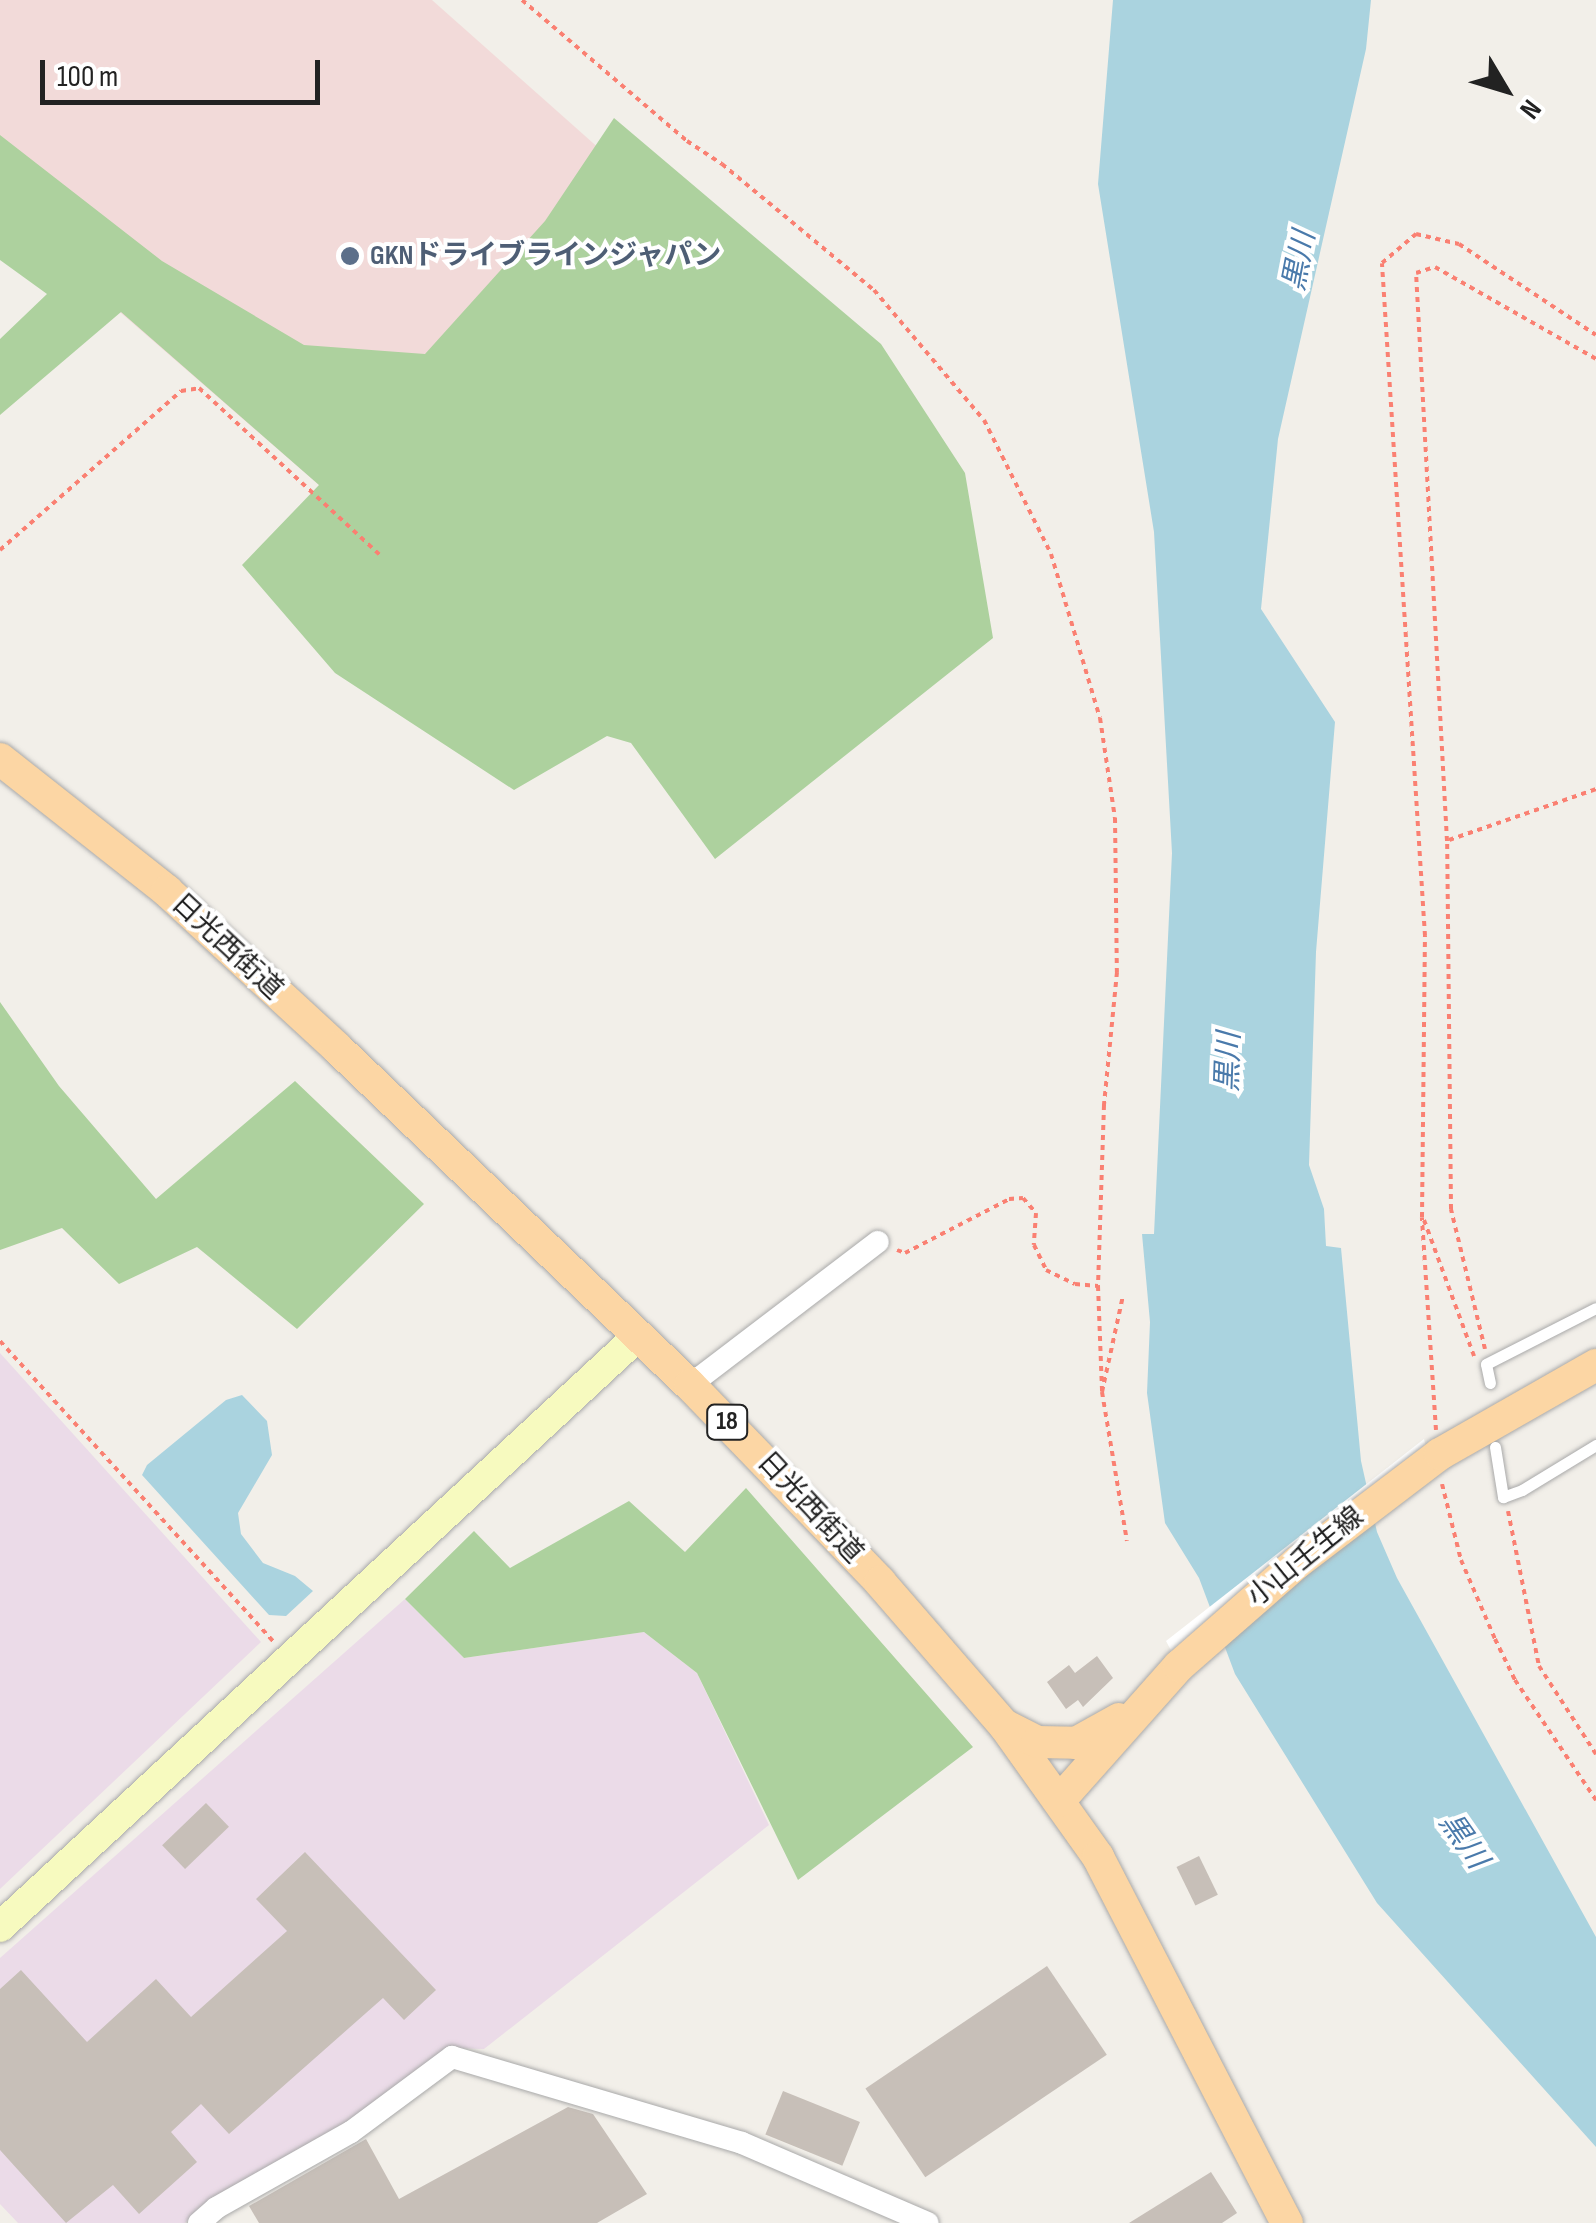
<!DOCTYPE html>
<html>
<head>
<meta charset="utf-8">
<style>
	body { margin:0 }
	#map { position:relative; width:1596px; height:2223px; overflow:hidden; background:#f2efe9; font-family:"Sofia Sans Condensed","Noto Sans JP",sans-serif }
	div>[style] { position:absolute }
	.commercial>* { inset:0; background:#f2dad9 }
	.industrial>* { inset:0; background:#ebdbe8 }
	.forest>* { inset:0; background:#add19e }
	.water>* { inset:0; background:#aad3df }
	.pier>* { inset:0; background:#fff }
	.building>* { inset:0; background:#c7bfb8; transform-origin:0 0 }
	.path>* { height:4px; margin-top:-2px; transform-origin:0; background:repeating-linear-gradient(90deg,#fa8072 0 5px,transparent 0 10px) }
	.roads { filter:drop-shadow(0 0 2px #a9a9a9) drop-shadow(0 0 2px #a9a9a9) }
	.lane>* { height:11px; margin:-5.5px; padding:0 5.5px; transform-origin:5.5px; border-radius:5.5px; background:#fff }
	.street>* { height:22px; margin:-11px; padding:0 11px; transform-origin:11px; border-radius:11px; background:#fff }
	.secondary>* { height:30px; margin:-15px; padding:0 15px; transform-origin:15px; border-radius:15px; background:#f7fabf }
	.primary>* { height:32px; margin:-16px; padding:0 16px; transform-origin:16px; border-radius:16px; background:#fcd6a4 }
	.dots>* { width:28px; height:28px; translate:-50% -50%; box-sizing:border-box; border:5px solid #fff; border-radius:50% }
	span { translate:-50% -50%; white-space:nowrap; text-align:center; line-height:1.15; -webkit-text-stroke:8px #fff; paint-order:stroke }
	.shield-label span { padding:2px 8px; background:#fff; border:2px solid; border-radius:8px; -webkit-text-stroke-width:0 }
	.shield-label { font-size:25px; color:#222; font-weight:700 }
	.service-label { font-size:28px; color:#4e5e75; font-weight:700 }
	.left { translate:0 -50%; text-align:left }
	.street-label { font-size:28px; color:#222 }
	.water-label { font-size:30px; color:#4a7aab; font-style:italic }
	.north { position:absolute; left:1456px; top:40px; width:100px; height:100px; -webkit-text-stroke:8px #fff; paint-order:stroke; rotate:128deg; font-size:28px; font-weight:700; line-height:40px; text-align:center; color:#222 }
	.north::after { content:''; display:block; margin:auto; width:35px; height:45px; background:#222; clip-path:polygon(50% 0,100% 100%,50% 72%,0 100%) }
	.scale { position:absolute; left:40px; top:60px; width:280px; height:45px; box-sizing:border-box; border:5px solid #222; border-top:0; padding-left:12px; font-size:30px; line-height:35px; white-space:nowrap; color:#222; -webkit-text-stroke:8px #fff; paint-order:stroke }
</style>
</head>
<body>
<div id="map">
	<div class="commercial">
		<i style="clip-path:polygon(0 0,432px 0,682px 222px,334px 498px,0 208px)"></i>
	</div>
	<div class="industrial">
		<i style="clip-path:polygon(0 1353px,261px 1642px,0 1889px)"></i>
		<i style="clip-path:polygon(405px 1599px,464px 1658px,644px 1632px,697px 1673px,769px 1825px,484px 2049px,451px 2048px,348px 2125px,210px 2200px,185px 2223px,18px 2223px,0 2204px,0 1958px)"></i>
	</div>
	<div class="forest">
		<i style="clip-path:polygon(614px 118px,881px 344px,965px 473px,993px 638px,715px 859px,631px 743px,607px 736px,514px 790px,335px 673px,242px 565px,319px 485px,121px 312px,0 415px,0 339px,47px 294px,0 260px,0 135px,162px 261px,304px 345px,425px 354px,545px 221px)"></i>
		<i style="clip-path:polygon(0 1002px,59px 1086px,156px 1199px,295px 1081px,424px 1204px,297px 1329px,197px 1247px,119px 1284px,62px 1228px,0 1250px)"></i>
		<i style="clip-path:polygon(746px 1488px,973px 1747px,798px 1880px,697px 1673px,644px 1632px,464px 1658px,405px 1599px,474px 1531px,510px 1568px,629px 1501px,685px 1552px)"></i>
	</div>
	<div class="water">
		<i style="clip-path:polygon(1113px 0,1371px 0,1366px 49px,1278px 439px,1261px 609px,1335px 722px,1316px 952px,1309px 1165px,1324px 1209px,1326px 1246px,1341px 1248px,1361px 1461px,1377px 1532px,1397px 1578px,1596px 1937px,1596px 2147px,1377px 1903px,1235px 1674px,1199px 1578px,1165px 1523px,1147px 1393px,1150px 1322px,1142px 1234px,1154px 1234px,1172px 853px,1154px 532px,1098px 184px)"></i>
		<i style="clip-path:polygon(242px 1395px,267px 1421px,272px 1455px,238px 1513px,241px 1534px,263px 1563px,295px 1576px,313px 1591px,286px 1616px,269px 1615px,142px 1475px,147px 1465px,226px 1400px)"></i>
	</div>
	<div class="pier">
		<i style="clip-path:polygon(1424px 1439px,1430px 1461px,1187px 1680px,1166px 1641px)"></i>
	</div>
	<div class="building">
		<i style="clip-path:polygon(1097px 1656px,1113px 1678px,1083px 1707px,1078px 1700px,1066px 1709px,1047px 1682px,1069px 1665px,1075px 1673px)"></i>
		<i style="left:206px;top:1803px;width:33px;height:61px;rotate:46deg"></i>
		<i style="clip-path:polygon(305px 1852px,436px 1990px,404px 2020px,383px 1998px,229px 2134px,201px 2104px,171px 2132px,197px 2162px,139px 2214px,113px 2185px,66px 2223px,0 2150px,0 1989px,21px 1970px,87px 2042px,156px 1979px,191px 2017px,287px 1931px,256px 1899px)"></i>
		<i style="left:1199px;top:1856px;width:43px;height:25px;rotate:64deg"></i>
		<i style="left:1047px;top:1966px;width:107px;height:219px;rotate:56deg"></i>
		<i style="left:783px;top:2091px;width:83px;height:47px;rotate:22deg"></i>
		<i style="clip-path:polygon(568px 2107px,593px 2114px,647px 2194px,597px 2223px,259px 2223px,249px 2206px,366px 2139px,399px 2199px)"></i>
		<i style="clip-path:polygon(1211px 2172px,1237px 2213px,1222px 2223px,1129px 2223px)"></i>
	</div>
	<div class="path">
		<i style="left:522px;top:0;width:217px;rotate:40.5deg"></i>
		<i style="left:687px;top:141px;width:42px;rotate:33.3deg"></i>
		<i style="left:722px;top:164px;width:197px;rotate:39.7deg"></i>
		<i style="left:874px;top:290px;width:170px;rotate:49.8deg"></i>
		<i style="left:984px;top:420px;width:150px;rotate:63.4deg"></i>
		<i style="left:1051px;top:554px;width:171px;rotate:73.4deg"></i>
		<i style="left:1100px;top:718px;width:101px;rotate:81.5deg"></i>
		<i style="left:1115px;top:818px;width:154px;rotate:89.3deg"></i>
		<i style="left:1117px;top:972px;width:134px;rotate:95.6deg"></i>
		<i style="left:1104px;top:1105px;width:181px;rotate:91.9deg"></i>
		<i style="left:1098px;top:1286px;width:106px;rotate:87.8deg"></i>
		<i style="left:1102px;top:1392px;width:98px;rotate:-77.7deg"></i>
		<i style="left:0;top:550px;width:241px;rotate:-41.3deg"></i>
		<i style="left:181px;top:391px;width:18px;rotate:-9deg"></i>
		<i style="left:199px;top:388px;width:249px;rotate:42.7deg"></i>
		<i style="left:1449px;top:840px;width:156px;rotate:-19.1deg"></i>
		<i style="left:1424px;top:1220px;width:145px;rotate:69.8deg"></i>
		<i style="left:897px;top:1250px;width:9px;rotate:21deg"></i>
		<i style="left:905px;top:1253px;width:117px;rotate:-27.4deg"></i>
		<i style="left:1009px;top:1199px;width:14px;rotate:-4deg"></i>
		<i style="left:1023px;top:1198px;width:20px;rotate:49deg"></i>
		<i style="left:1036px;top:1213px;width:32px;rotate:94deg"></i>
		<i style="left:1034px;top:1245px;width:28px;rotate:64deg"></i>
		<i style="left:1046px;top:1270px;width:32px;rotate:26deg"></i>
		<i style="left:1075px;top:1284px;width:23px;rotate:5deg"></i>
		<i style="left:0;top:1341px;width:406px;rotate:47.7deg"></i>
		<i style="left:1485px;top:1349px;width:144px;rotate:-103.7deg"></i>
		<i style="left:1451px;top:1209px;width:368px;rotate:-90.6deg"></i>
		<i style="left:1447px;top:841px;width:569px;rotate:-93.12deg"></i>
		<i style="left:1416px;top:273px;width:20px;rotate:-18deg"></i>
		<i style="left:1435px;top:267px;width:185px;rotate:29.7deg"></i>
		<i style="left:1102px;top:1392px;width:151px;rotate:80.5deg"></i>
		<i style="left:1436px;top:1430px;width:213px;rotate:-93.8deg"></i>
		<i style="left:1422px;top:1217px;width:281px;rotate:-89.4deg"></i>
		<i style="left:1425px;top:936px;width:674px;rotate:-93.66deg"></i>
		<i style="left:1382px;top:263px;width:45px;rotate:-40.5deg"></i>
		<i style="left:1416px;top:234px;width:44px;rotate:13.1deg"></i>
		<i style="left:1459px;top:244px;width:164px;rotate:33.6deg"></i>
		<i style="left:1442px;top:1484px;width:78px;rotate:76deg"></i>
		<i style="left:1461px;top:1560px;width:86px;rotate:66.7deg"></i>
		<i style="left:1495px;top:1639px;width:46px;rotate:64deg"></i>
		<i style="left:1515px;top:1680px;width:145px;rotate:56deg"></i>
		<i style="left:1508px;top:1511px;width:158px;rotate:78.7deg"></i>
		<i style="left:1539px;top:1666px;width:105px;rotate:57.1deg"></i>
	</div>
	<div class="roads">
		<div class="lane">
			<i style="left:1490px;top:1383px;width:19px;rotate:-102deg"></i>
			<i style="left:1486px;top:1364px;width:123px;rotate:-27deg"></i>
			<i style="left:1495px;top:1447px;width:51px;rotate:80.9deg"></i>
			<i style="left:1503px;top:1497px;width:20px;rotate:-20deg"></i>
			<i style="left:1522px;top:1490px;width:87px;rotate:-31.3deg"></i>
		</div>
		<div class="street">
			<i style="left:690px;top:1385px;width:236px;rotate:-37.3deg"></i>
			<i style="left:199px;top:2223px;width:23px;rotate:-41deg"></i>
			<i style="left:216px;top:2208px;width:155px;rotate:-29.4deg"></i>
			<i style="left:351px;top:2132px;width:126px;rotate:-36.6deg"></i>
			<i style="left:452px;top:2057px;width:302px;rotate:16.5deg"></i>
			<i style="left:742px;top:2143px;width:202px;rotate:23.3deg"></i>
		</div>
		<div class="secondary">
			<i style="left:0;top:1927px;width:870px;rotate:-42.81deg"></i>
		</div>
		<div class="primary">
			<i style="left:0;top:759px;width:213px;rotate:38.3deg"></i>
			<i style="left:167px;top:891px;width:230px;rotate:42.7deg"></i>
			<i style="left:336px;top:1047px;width:489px;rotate:43.7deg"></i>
			<i style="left:690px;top:1385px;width:274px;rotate:46deg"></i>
			<i style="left:880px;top:1582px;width:189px;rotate:49.1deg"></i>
			<i style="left:1004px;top:1725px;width:162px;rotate:54.5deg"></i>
			<i style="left:1098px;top:1857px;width:412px;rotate:62.7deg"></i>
			<i style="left:1004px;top:1725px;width:37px;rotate:27deg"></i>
			<i style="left:1037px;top:1742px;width:39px;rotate:1deg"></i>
			<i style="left:1076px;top:1743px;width:49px;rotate:-29.2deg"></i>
			<i style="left:1059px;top:1801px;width:181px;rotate:-48.4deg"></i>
			<i style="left:1179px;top:1666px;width:158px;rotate:-41.2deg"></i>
			<i style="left:1298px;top:1562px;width:178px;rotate:-37.3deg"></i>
			<i style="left:1440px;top:1454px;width:180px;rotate:-29.7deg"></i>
		</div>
	</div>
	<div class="dots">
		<i style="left:350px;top:256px;background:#5c6f8a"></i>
	</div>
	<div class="shield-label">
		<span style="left:727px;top:1422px">18</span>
	</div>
	<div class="service-label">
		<span class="left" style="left:370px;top:256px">GKNドライブラインジャパン</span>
	</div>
	<div class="street-label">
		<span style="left:227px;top:947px;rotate:43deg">日光西街道</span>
		<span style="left:810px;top:1508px;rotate:47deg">日光西街道</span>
		<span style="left:1306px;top:1557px;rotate:-39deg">小山壬生線</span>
	</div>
	<div class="water-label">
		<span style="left:1300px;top:261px;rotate:-79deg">黒川</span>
		<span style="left:1229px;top:1062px;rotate:-88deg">黒川</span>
		<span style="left:1463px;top:1841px;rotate:55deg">黒川</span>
	</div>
	<div class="north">N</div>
	<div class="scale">100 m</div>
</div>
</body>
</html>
